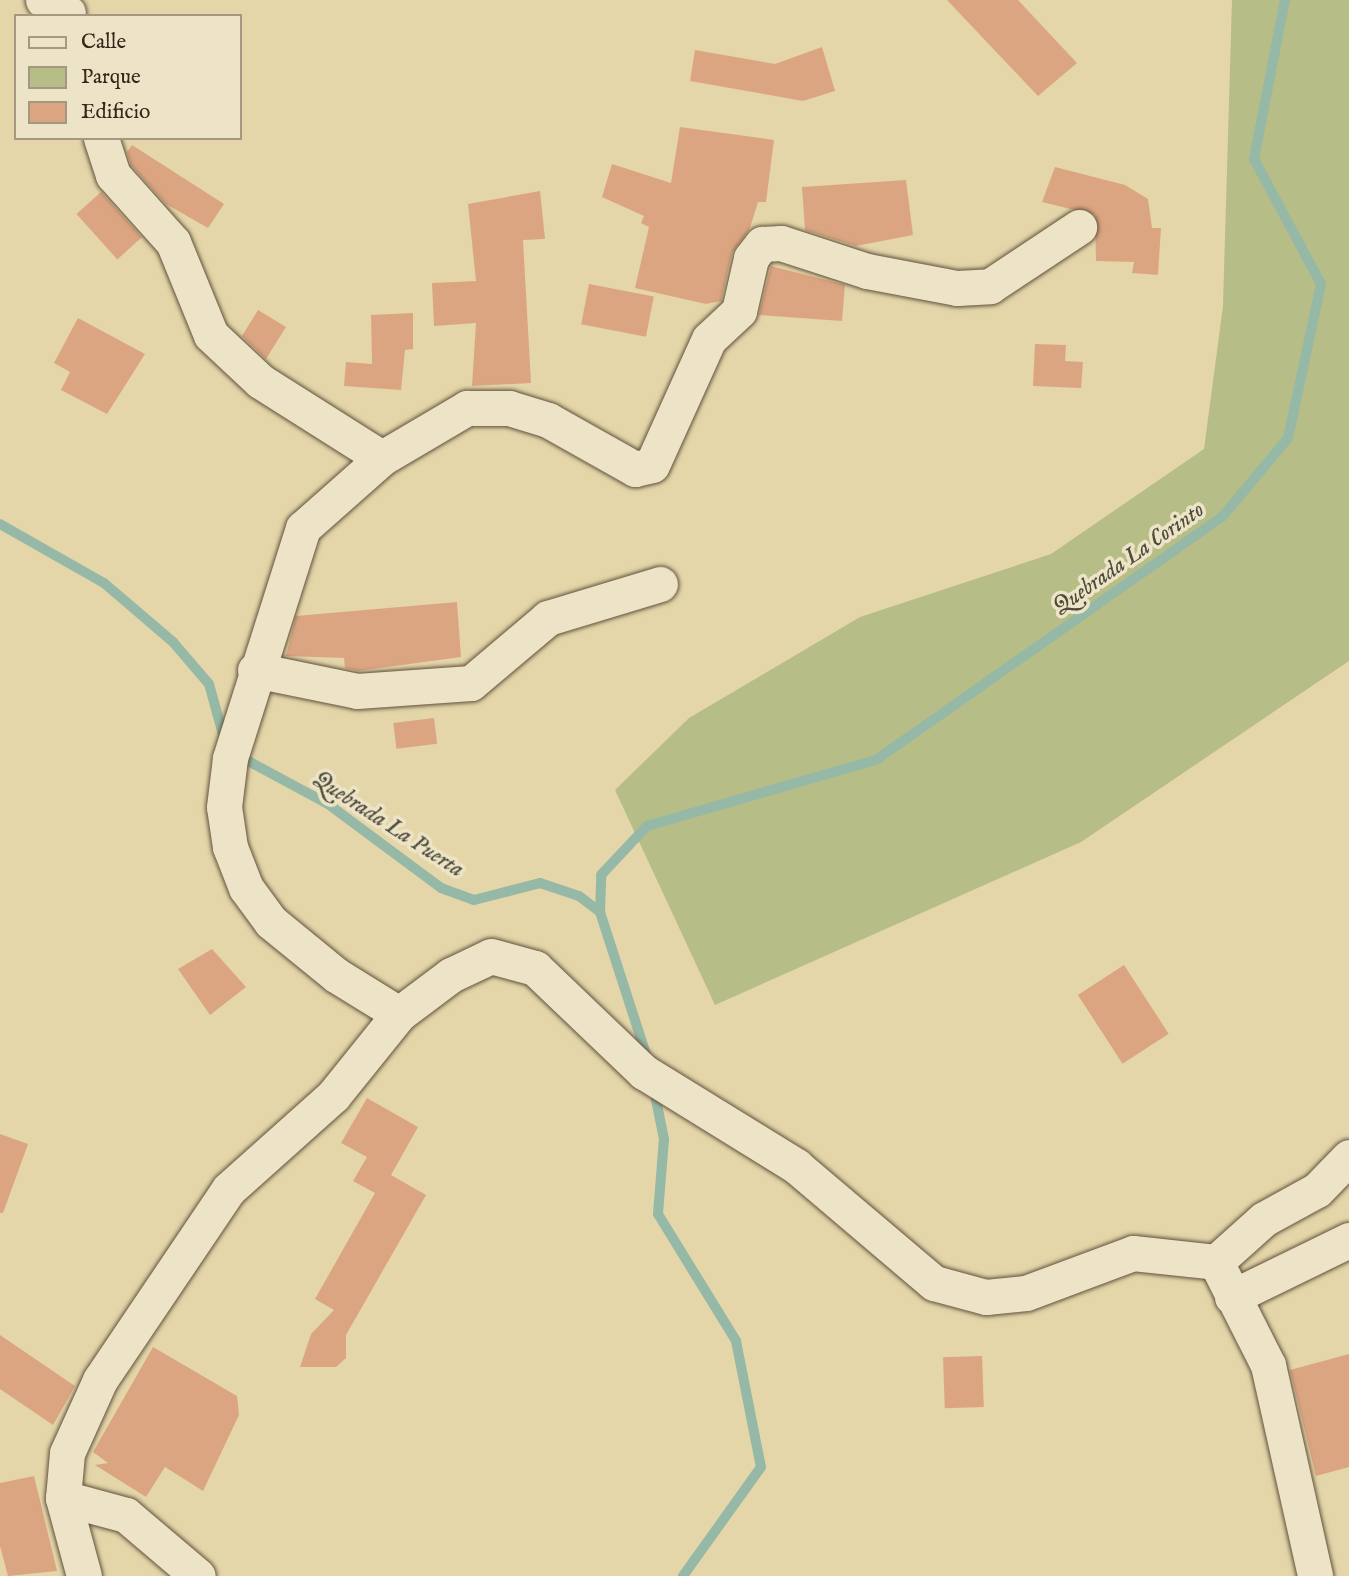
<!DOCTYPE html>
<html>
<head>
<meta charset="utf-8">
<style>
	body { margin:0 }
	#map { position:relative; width:1349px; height:1576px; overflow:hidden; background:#e4d6a9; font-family:"IM FELL English",serif }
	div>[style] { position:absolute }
	.green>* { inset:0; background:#b6bd86 }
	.stream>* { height:10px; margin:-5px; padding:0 5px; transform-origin:5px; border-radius:5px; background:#95b9a6 }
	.building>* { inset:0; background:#dca582; transform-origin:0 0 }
	.roads { filter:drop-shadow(0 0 2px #62523d) drop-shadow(0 0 2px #62523d) }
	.minor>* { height:35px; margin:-17.5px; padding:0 17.5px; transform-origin:17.5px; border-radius:17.5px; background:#ede4c7 }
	span { translate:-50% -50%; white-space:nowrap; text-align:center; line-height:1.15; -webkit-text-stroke:7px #ede4c7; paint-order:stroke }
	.water-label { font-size:23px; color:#4e4b3c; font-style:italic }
	.legend { position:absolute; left:14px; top:14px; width:228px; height:126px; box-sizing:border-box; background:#ede4c7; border:2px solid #a49881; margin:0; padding:9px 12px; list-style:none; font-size:21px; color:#362619 }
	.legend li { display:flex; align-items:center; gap:14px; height:35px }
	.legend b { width:35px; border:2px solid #a49881 }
</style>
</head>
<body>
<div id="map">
	<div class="green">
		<i style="clip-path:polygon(1232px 0,1349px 0,1349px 661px,1081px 842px,715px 1005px,615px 790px,689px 718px,860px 617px,1051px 554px,1204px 449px,1223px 306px)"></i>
	</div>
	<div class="stream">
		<i style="left:0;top:524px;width:120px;rotate:29.6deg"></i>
		<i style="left:104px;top:583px;width:91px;rotate:40.5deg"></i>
		<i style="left:173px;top:642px;width:55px;rotate:49.4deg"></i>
		<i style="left:209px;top:684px;width:56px;rotate:74.5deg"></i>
		<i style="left:237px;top:755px;width:103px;rotate:28.3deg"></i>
		<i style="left:328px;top:804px;width:141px;rotate:36.6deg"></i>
		<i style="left:441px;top:888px;width:35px;rotate:20deg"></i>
		<i style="left:474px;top:900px;width:68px;rotate:-14.4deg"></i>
		<i style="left:540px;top:883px;width:41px;rotate:18.4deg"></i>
		<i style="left:579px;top:896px;width:26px;rotate:37deg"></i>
		<i style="left:600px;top:912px;width:157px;rotate:72.1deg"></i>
		<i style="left:600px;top:912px;width:37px;rotate:-88deg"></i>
		<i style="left:601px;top:875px;width:67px;rotate:-46.8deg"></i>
		<i style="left:647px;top:826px;width:238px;rotate:-16.1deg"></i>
		<i style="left:876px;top:760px;width:423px;rotate:-35.1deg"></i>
		<i style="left:1222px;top:517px;width:103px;rotate:-50.1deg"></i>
		<i style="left:1288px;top:438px;width:157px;rotate:-77.9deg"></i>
		<i style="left:1321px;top:284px;width:142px;rotate:-118.2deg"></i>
		<i style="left:1254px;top:159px;width:162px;rotate:-79deg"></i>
		<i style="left:654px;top:1090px;width:50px;rotate:78.5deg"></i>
		<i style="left:664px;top:1139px;width:75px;rotate:94.6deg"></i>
		<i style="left:658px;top:1214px;width:149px;rotate:58.4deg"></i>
		<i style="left:736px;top:1341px;width:128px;rotate:78.8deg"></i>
		<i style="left:761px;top:1467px;width:134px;rotate:125.6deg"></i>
	</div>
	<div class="building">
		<i style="clip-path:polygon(947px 0,1018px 0,1077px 63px,1038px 96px)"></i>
		<i style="clip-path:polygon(822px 47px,835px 91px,803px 101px,690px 81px,695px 50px,775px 64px)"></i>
		<i style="clip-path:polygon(680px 127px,774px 140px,766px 202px,758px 202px,750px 228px,732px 253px,721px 301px,706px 304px,635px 288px,649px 227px,641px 223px,644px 216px,602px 197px,612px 164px,671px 183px)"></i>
		<i style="clip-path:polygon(132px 145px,224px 204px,208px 228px,166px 204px,131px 165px,127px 152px)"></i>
		<i style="clip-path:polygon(1055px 167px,1125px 185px,1148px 199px,1152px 228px,1161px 228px,1158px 275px,1132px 273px,1134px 262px,1096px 261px,1095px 215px,1042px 202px)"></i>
		<i style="clip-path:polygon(906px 180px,913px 235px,856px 246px,805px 230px,802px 187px)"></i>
		<i style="clip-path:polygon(540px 191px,545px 239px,523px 240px,531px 383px,472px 386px,476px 323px,434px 326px,432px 283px,476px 281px,468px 204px)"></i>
		<i style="left:101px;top:192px;width:61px;height:33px;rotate:48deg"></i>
		<i style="clip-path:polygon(771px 266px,845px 285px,842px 321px,759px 315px)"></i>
		<i style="left:589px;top:284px;width:66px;height:41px;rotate:11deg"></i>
		<i style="clip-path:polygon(258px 310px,286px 327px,266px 359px,242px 336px)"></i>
		<i style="clip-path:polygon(413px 313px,413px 349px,405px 350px,401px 390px,344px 386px,346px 362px,372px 364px,371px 315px)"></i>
		<i style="clip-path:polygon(78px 318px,145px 354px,107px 414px,61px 390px,70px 372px,54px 363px)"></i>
		<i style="clip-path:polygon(1035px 344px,1066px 345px,1065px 361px,1083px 362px,1081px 388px,1033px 386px)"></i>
		<i style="clip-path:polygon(457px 602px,461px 657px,358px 671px,345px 668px,344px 658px,286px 656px,296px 616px)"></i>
		<i style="left:434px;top:718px;width:26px;height:41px;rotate:83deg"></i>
		<i style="clip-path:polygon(212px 949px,246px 987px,210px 1015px,178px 969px)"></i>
		<i style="left:1124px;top:965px;width:82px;height:55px;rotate:57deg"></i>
		<i style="clip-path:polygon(367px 1098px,418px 1127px,391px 1175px,426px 1195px,346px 1335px,346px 1358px,336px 1367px,300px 1367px,311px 1334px,334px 1310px,315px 1299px,375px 1193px,353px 1181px,367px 1157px,341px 1143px)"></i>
		<i style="clip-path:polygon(0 1134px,28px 1144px,3px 1213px,0 1213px)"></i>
		<i style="clip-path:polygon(0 1335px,75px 1386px,53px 1425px,0 1389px)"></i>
		<i style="clip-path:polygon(153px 1347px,237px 1396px,239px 1415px,203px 1491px,165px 1467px,146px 1497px,95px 1465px,108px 1463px,93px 1452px)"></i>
		<i style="clip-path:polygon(1349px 1354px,1349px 1467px,1316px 1476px,1290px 1370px)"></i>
		<i style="left:982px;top:1356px;width:51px;height:39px;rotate:88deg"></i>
		<i style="clip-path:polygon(34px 1476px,57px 1571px,8px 1576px,0 1546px,0 1483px)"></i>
	</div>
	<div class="roads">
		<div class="minor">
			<i style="left:43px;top:0;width:28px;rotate:27deg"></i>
			<i style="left:101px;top:138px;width:39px;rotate:72deg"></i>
			<i style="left:113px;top:175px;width:90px;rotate:48.2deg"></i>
			<i style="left:173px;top:242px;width:100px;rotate:67.8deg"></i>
			<i style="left:211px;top:335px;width:67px;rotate:43.2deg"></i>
			<i style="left:260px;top:381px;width:144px;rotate:32.3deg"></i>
			<i style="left:255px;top:670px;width:104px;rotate:11.6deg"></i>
			<i style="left:357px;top:691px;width:114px;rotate:-4deg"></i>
			<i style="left:471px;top:683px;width:101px;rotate:-40.2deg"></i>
			<i style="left:548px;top:618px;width:117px;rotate:-16.9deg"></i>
			<i style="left:399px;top:1014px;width:74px;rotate:-148.2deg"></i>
			<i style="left:336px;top:975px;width:84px;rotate:-140.8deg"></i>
			<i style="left:271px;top:922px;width:42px;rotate:-126.3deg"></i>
			<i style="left:246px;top:888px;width:44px;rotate:-111.3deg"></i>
			<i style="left:230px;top:847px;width:40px;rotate:-98.5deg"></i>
			<i style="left:224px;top:807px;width:49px;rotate:-83deg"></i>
			<i style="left:230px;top:758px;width:241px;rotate:-72.4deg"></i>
			<i style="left:303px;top:528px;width:106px;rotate:-41.5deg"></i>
			<i style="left:382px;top:458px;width:99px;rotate:-30.5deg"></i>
			<i style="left:467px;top:408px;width:42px"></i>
			<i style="left:509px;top:408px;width:41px;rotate:17.1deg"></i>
			<i style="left:548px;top:420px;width:100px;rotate:29.4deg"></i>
			<i style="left:635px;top:469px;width:17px;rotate:-13deg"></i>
			<i style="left:652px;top:465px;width:138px;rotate:-65.7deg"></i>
			<i style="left:709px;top:339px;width:41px;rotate:-43deg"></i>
			<i style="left:739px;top:311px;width:54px;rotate:-77.2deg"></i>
			<i style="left:751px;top:258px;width:18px;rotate:-52deg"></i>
			<i style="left:762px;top:244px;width:19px;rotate:-3deg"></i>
			<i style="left:781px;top:243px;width:90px;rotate:18deg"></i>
			<i style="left:867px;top:271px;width:92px;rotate:10.7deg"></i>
			<i style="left:957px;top:288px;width:33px;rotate:-3deg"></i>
			<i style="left:990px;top:286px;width:107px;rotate:-33.5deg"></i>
			<i style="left:1216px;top:1262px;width:64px;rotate:-41.9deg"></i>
			<i style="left:1264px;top:1219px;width:60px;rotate:-28.7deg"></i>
			<i style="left:1317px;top:1190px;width:46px;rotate:-45.9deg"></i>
			<i style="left:1232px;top:1297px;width:130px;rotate:-26deg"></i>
			<i style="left:63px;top:1498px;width:65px;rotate:15.1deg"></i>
			<i style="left:126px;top:1515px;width:94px;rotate:40.3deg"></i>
			<i style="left:84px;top:1576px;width:81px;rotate:-105.1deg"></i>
			<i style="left:63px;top:1498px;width:45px;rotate:-84.9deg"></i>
			<i style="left:67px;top:1453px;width:80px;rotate:-65.7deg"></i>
			<i style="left:100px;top:1380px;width:230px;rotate:-56deg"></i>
			<i style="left:229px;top:1189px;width:140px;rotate:-41.8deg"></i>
			<i style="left:333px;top:1096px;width:105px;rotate:-51.2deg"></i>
			<i style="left:399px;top:1014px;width:65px;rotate:-36.9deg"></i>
			<i style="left:451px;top:975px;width:44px;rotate:-25.4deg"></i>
			<i style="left:491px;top:956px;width:46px;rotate:15.3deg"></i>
			<i style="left:535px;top:968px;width:151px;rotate:43.7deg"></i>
			<i style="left:644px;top:1072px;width:179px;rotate:31.7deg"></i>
			<i style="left:796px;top:1166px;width:181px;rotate:40.3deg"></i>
			<i style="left:934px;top:1283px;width:54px;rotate:15.1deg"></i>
			<i style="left:986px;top:1297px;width:40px;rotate:-5.7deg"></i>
			<i style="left:1026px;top:1293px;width:114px;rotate:-20.5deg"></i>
			<i style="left:1133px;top:1253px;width:83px;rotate:6.2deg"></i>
			<i style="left:1216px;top:1262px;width:115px;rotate:63.2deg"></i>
			<i style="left:1268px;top:1365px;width:216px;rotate:77.4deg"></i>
		</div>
	</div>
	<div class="water-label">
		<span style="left:1129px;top:559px;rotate:-35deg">Quebrada La Corinto</span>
		<span style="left:388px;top:825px;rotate:33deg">Quebrada La Puerta</span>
	</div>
	<ul class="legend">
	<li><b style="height:9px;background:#ede4c7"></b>Calle</li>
	<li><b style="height:19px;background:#b6bd86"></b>Parque</li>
	<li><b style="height:19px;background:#dca582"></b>Edificio</li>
	</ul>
</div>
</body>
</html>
